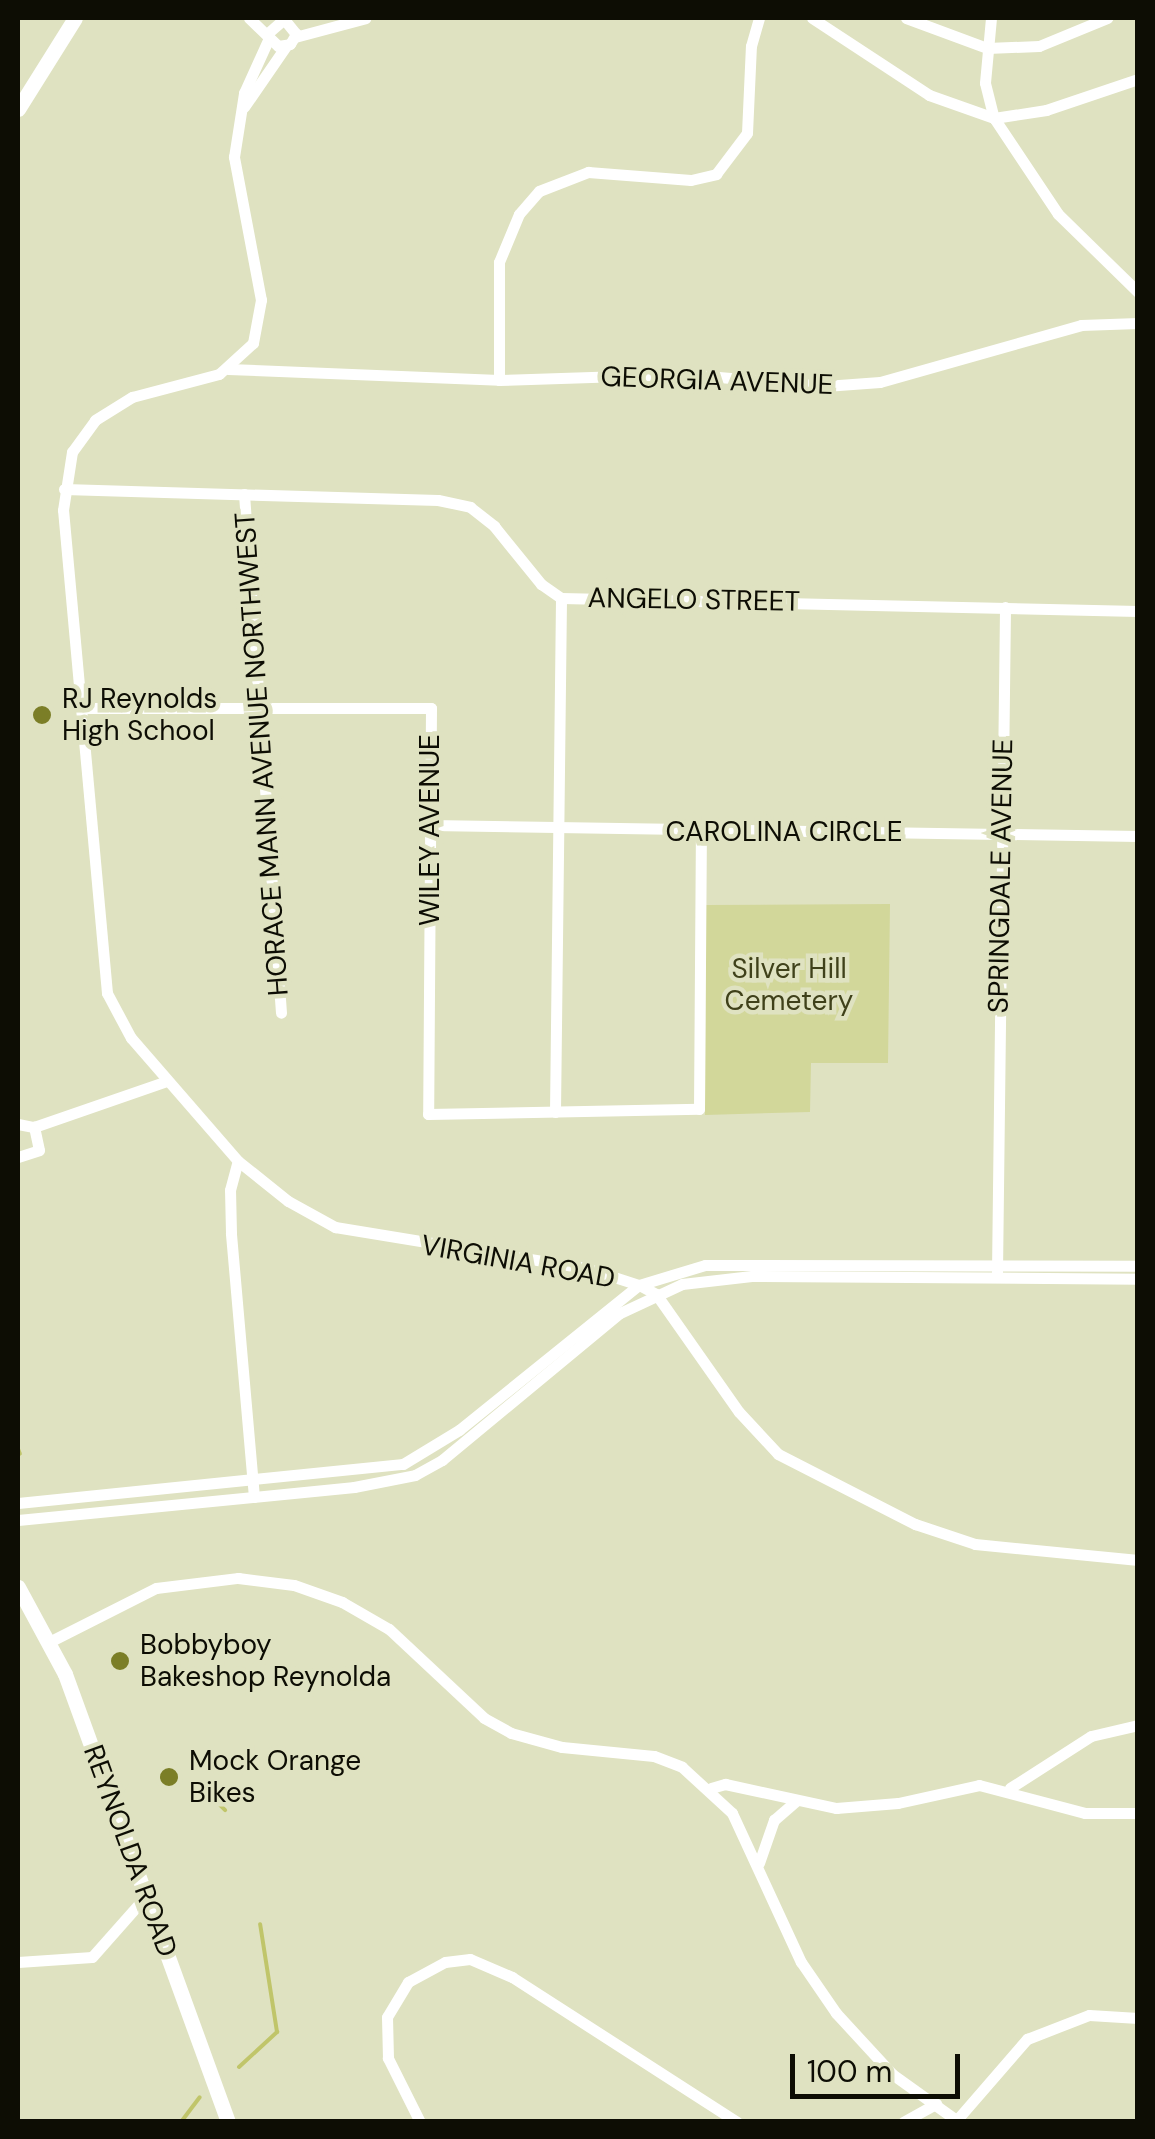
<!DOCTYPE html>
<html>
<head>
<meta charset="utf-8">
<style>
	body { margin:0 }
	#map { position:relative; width:1155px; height:2139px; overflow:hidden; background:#dfe2c1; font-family:"DM Sans",sans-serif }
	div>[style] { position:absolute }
	.green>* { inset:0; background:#d2d79a }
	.stream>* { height:4px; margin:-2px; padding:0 2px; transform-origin:2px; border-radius:2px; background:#c0c56a }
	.minor>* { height:11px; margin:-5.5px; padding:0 5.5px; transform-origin:5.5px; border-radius:5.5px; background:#fff }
	.major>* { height:15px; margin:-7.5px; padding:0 7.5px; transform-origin:7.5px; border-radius:7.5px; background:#fff }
	.dots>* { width:28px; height:28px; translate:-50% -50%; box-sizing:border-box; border:5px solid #dfe2c1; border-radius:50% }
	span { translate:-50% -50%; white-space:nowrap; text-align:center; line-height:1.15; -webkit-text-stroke:9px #dfe2c1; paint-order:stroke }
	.street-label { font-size:28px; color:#0d0d04 }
	.poi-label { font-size:28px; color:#0d0d04 }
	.left { translate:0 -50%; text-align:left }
	.park-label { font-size:28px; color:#3f411a }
	.frame { position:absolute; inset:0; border:20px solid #0d0d04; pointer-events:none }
	.scale { position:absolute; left:790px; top:2054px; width:170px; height:45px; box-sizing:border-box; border:5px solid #0d0d04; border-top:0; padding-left:12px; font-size:30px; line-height:35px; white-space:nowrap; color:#0d0d04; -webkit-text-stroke:8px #dfe2c1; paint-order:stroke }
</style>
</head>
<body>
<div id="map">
	<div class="green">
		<i style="clip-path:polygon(890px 904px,888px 1063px,811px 1063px,810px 1112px,705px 1115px,706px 905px)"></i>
	</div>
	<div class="stream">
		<i style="left:18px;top:1449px;width:5px;rotate:68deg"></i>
		<i style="left:211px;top:1796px;width:20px;rotate:45deg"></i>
		<i style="left:239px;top:2067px;width:52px;rotate:-42.6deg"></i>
		<i style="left:277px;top:2032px;width:109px;rotate:-98.9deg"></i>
		<i style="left:181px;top:2122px;width:31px;rotate:-53deg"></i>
	</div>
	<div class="minor">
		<i style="left:249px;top:18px;width:40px;rotate:44deg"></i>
		<i style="left:278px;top:46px;width:12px;rotate:-9deg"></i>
		<i style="left:290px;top:44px;width:12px;rotate:-59deg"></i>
		<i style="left:296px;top:34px;width:19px;rotate:-129deg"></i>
		<i style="left:284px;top:19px;width:21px;rotate:139deg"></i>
		<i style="left:812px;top:18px;width:140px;rotate:33.3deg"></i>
		<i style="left:929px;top:95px;width:69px;rotate:19.5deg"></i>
		<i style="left:994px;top:118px;width:53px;rotate:-8.7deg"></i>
		<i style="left:1046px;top:110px;width:97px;rotate:-18.6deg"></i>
		<i style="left:906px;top:18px;width:86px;rotate:20.3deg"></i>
		<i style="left:987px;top:48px;width:52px;rotate:-2.2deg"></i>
		<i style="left:1039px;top:46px;width:74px;rotate:-22.4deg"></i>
		<i style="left:991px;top:18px;width:65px;rotate:95.3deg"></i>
		<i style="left:985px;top:83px;width:36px;rotate:76deg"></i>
		<i style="left:994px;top:118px;width:115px;rotate:56.3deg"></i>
		<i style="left:1058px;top:214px;width:112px;rotate:44.3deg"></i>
		<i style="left:295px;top:37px;width:73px;rotate:-15deg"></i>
		<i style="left:244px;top:107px;width:74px;rotate:-55.5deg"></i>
		<i style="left:228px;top:369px;width:271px;rotate:2.3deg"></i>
		<i style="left:499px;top:380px;width:184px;rotate:-1.9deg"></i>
		<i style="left:683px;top:374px;width:143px;rotate:4.8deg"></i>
		<i style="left:825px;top:386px;width:55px;rotate:-4.2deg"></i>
		<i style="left:880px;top:382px;width:209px;rotate:-15.8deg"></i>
		<i style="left:1081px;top:325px;width:57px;rotate:-2deg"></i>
		<i style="left:499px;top:380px;width:118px;rotate:-90deg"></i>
		<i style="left:499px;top:262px;width:52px;rotate:-67.4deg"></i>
		<i style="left:519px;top:214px;width:30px;rotate:-49deg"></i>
		<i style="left:539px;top:191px;width:53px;rotate:-21.2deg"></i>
		<i style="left:588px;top:172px;width:103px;rotate:4.4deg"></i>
		<i style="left:691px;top:180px;width:26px;rotate:-13deg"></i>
		<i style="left:716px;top:174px;width:51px;rotate:-52.9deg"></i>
		<i style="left:747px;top:133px;width:87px;rotate:-87.4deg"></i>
		<i style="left:751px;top:46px;width:29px;rotate:-74deg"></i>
		<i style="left:64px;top:489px;width:374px;rotate:1.7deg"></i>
		<i style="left:438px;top:500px;width:33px;rotate:12deg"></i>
		<i style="left:470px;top:507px;width:31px;rotate:38deg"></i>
		<i style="left:494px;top:526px;width:75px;rotate:51deg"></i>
		<i style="left:541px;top:584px;width:24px;rotate:35deg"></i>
		<i style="left:561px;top:598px;width:577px;rotate:1.29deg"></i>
		<i style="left:244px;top:494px;width:520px;rotate:85.92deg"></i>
		<i style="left:82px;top:708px;width:349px"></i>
		<i style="left:431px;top:708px;width:406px;rotate:90.4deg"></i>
		<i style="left:428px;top:1114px;width:271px;rotate:-1.1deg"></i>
		<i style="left:699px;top:1109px;width:278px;rotate:-89.6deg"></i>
		<i style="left:430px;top:825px;width:708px;rotate:0.89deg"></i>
		<i style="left:555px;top:1112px;width:514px;rotate:-89.33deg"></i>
		<i style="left:18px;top:1124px;width:16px;rotate:11deg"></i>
		<i style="left:34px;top:1127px;width:141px;rotate:-19.1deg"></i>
		<i style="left:18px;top:1157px;width:22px;rotate:-18deg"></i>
		<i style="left:39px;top:1150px;width:24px;rotate:-102deg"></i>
		<i style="left:238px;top:1161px;width:64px;rotate:38.7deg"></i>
		<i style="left:288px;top:1201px;width:54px;rotate:29deg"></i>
		<i style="left:335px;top:1227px;width:254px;rotate:9.3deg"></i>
		<i style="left:586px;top:1268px;width:56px;rotate:17.8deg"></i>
		<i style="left:639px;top:1285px;width:19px;rotate:28deg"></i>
		<i style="left:656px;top:1294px;width:144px;rotate:54.9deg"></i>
		<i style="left:739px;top:1412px;width:57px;rotate:47.1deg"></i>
		<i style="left:778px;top:1454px;width:154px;rotate:27.1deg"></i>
		<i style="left:915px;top:1524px;width:63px;rotate:18.4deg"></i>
		<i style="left:975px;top:1544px;width:164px;rotate:5.6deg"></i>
		<i style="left:997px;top:1273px;width:666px;rotate:-89.31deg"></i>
		<i style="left:254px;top:1497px;width:265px;rotate:-95deg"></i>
		<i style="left:231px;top:1233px;width:43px;rotate:-91.3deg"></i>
		<i style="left:230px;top:1190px;width:30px;rotate:-75deg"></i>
		<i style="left:238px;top:1161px;width:163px;rotate:-131deg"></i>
		<i style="left:131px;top:1038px;width:51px;rotate:-118.1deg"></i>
		<i style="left:107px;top:993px;width:485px;rotate:-95.2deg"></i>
		<i style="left:63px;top:510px;width:59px;rotate:-81.2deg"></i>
		<i style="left:72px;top:452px;width:39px;rotate:-54deg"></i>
		<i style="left:95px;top:420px;width:44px;rotate:-31.9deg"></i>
		<i style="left:132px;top:397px;width:90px;rotate:-14.8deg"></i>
		<i style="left:219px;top:374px;width:46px;rotate:-42.4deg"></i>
		<i style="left:253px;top:343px;width:44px;rotate:-79.5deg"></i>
		<i style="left:261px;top:300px;width:146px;rotate:-100.7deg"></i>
		<i style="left:234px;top:157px;width:65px;rotate:-81.1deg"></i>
		<i style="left:244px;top:93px;width:60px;rotate:-65.6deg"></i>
		<i style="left:18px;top:1503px;width:387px;rotate:-5.8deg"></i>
		<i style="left:403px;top:1464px;width:66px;rotate:-31.3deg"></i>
		<i style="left:459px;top:1430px;width:231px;rotate:-38.9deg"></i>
		<i style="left:639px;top:1285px;width:69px;rotate:-16.9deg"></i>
		<i style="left:705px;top:1265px;width:433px;rotate:0.1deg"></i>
		<i style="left:18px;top:1520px;width:338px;rotate:-5.6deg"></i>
		<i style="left:354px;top:1487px;width:62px;rotate:-11.1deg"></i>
		<i style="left:415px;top:1475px;width:31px;rotate:-29deg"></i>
		<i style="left:442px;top:1460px;width:231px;rotate:-39.6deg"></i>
		<i style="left:620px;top:1313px;width:68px;rotate:-25.1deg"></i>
		<i style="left:682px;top:1284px;width:70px;rotate:-6.5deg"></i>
		<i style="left:752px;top:1276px;width:386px;rotate:0.4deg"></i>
		<i style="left:49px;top:1642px;width:120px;rotate:-26.8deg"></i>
		<i style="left:156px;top:1588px;width:83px;rotate:-7deg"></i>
		<i style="left:238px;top:1578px;width:56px;rotate:7.1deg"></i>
		<i style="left:294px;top:1585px;width:51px;rotate:19.5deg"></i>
		<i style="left:342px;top:1602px;width:54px;rotate:29.9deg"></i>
		<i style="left:389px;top:1629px;width:130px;rotate:43.1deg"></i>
		<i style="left:484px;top:1718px;width:31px;rotate:29deg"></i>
		<i style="left:511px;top:1733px;width:53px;rotate:15.4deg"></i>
		<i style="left:562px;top:1747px;width:92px;rotate:5.6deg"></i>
		<i style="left:654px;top:1756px;width:30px;rotate:21deg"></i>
		<i style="left:682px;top:1767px;width:68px;rotate:42.6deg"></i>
		<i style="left:732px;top:1813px;width:164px;rotate:65.2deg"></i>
		<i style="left:801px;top:1962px;width:62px;rotate:55.5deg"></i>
		<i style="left:836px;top:2013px;width:83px;rotate:47.4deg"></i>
		<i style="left:892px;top:2074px;width:82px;rotate:35.6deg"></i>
		<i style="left:711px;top:1788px;width:15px;rotate:-16deg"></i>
		<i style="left:725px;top:1784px;width:114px;rotate:12.2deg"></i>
		<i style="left:836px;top:1808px;width:62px;rotate:-4.6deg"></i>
		<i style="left:898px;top:1803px;width:83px;rotate:-12.5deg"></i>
		<i style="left:979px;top:1785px;width:110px;rotate:14.8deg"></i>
		<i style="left:1085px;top:1813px;width:53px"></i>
		<i style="left:1010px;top:1788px;width:96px;rotate:-32.7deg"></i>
		<i style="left:1091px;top:1736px;width:48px;rotate:-13.2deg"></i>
		<i style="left:759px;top:1863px;width:46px;rotate:-70.8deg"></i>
		<i style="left:774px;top:1820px;width:29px;rotate:-41deg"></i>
		<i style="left:18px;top:1962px;width:74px;rotate:-3.9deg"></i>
		<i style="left:92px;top:1957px;width:81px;rotate:-48.5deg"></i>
		<i style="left:420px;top:2122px;width:72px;rotate:-116.6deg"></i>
		<i style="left:388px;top:2058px;width:41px;rotate:-91.4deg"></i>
		<i style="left:387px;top:2017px;width:41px;rotate:-59deg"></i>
		<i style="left:408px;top:1982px;width:42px;rotate:-28.4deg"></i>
		<i style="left:445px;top:1962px;width:25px;rotate:-7deg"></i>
		<i style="left:470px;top:1959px;width:46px;rotate:23.2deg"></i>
		<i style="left:512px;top:1977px;width:268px;rotate:32.8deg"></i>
		<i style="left:903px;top:2122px;width:38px;rotate:-29deg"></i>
		<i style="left:955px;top:2122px;width:110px;rotate:-49.1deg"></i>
		<i style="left:1027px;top:2039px;width:66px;rotate:-21.2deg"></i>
		<i style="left:1089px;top:2015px;width:49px;rotate:3.5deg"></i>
	</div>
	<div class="major">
		<i style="left:18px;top:109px;width:107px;rotate:-57.9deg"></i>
		<i style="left:18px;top:1587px;width:99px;rotate:61.6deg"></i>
		<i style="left:65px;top:1674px;width:477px;rotate:70deg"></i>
	</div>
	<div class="dots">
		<i style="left:42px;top:715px;background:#7b7e27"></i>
		<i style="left:120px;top:1661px;background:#7b7e27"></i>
		<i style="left:169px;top:1777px;background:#7b7e27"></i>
	</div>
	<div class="street-label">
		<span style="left:717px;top:381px;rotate:2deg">GEORGIA AVENUE</span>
		<span style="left:694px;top:600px;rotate:1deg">ANGELO STREET</span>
		<span style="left:262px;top:754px;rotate:-94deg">HORACE MANN AVENUE NORTHWEST</span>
		<span style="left:430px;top:830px;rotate:-90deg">WILEY AVENUE</span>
		<span style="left:784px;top:832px">CAROLINA CIRCLE</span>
		<span style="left:1001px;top:876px;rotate:-89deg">SPRINGDALE AVENUE</span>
		<span style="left:518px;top:1262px;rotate:10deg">VIRGINIA ROAD</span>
		<span style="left:130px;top:1851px;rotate:70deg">REYNOLDA ROAD</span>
	</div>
	<div class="poi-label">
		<span class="left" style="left:62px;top:715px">RJ Reynolds<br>High School</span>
		<span class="left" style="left:140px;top:1661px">Bobbyboy<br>Bakeshop Reynolda</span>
		<span class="left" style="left:189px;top:1777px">Mock Orange<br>Bikes</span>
	</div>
	<div class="park-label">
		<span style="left:789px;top:985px">Silver Hill<br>Cemetery</span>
	</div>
	<div class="frame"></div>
	<div class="scale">100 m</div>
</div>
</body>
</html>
